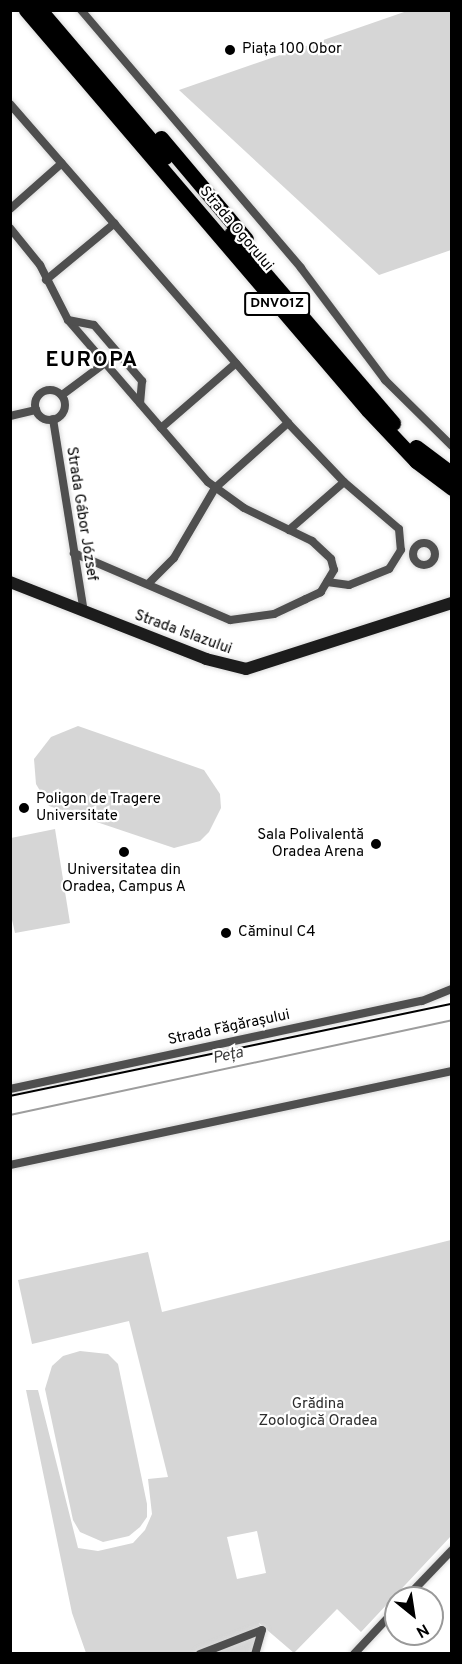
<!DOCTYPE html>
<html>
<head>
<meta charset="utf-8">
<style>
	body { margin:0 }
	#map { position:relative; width:462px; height:1664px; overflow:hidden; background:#fff; font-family:Overpass,sans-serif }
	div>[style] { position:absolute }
	.green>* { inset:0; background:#d6d6d6 }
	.stream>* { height:2px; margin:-1px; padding:0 1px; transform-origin:1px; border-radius:1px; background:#9d9d9d }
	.roads { filter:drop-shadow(0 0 2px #dbdbdb) drop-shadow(0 0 2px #dbdbdb) }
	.street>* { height:8px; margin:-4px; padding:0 4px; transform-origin:4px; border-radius:4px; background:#4f4f4f }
	.street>.ring { margin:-4px; padding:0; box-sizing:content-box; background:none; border:8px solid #4f4f4f; border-radius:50% }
	.secondary>* { height:12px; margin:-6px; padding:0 6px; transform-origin:6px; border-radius:6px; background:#1c1c1c }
	.highway>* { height:15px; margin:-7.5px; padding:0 7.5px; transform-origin:7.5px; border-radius:7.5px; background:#000 }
	.tram>* { height:1.5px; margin:-0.75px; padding:0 0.75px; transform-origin:0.75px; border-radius:0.75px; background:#000 }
	.dots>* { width:16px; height:16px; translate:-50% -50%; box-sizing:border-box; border:3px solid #fff; border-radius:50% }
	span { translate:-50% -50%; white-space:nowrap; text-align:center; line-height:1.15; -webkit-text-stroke:4.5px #fff; paint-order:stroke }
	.shield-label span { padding:2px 4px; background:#fff; border:2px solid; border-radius:4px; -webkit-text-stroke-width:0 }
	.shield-label { font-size:14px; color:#000; font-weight:700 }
	.poi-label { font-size:15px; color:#000 }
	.left { translate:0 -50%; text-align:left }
	.right { translate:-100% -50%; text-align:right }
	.street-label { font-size:15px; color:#000 }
	.park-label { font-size:15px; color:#2d2d2d }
	.water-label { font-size:16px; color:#3e3e3e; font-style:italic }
	.district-label { font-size:21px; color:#000; font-weight:700; letter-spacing:1.5px }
	.frame { position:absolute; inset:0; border:12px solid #000; pointer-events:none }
	.north { position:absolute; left:384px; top:1586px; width:60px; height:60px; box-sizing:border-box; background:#fff; border:2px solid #999; border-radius:50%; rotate:150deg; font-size:16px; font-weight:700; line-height:24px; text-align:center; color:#000 }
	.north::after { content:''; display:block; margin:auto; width:21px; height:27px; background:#000; clip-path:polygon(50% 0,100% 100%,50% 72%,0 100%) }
</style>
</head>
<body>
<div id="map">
	<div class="green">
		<i style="clip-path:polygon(407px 11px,451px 11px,451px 250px,379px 275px,179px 90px)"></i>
		<i style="clip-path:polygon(78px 726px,204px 770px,220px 794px,221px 808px,209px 832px,200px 841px,174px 848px,49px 806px,36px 784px,34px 759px,51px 737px)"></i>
		<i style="clip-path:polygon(55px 829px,70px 923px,15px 933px,10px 911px,11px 838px)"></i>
		<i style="clip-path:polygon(evenodd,451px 1240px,451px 1536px,361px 1632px,337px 1609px,294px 1653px,259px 1623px,262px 1630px,252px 1653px,86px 1653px,72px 1613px,26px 1390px,38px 1390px,78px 1548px,98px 1551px,133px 1543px,145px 1530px,152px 1514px,148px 1479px,168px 1477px,129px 1321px,32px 1344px,18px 1280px,148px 1252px,162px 1312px,451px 1240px,257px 1531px,266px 1573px,237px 1579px,227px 1537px,257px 1531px)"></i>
		<i style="clip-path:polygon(80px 1351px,108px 1354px,118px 1364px,147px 1504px,147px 1517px,140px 1527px,129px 1536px,103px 1542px,80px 1532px,73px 1520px,45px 1389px,52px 1366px,63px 1356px)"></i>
	</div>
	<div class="stream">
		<i style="left:10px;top:1115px;width:452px;rotate:-12.1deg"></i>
	</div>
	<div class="roads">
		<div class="street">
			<i style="left:81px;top:10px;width:339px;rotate:49.5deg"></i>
			<i style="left:301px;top:268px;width:140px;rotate:53.1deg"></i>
			<i style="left:385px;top:380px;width:94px;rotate:44.6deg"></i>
			<i style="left:10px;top:104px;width:423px;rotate:48.9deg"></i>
			<i style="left:288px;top:423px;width:81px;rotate:46.5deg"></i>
			<i style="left:344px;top:482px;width:72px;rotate:40.5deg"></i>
			<i style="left:399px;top:529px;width:21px;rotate:85deg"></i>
			<i style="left:401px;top:550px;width:22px;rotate:122deg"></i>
			<i style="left:389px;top:569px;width:43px;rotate:158.2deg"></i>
			<i style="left:349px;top:585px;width:22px;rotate:-172deg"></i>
			<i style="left:10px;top:209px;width:69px;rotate:-41.5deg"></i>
			<i style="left:10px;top:228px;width:48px;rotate:51deg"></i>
			<i style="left:40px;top:265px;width:62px;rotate:63deg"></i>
			<i style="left:68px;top:320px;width:214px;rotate:49.2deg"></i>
			<i style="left:208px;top:482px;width:44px;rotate:35.8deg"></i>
			<i style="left:244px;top:508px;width:76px;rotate:25.9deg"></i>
			<i style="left:312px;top:541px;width:26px;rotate:43deg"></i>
			<i style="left:331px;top:559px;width:11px;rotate:75deg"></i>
			<i style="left:334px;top:570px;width:26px;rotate:121deg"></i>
			<i style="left:321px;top:592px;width:17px;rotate:155deg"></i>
			<i style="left:306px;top:599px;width:35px;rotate:155deg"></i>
			<i style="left:274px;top:614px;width:44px;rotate:172.2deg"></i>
			<i style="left:230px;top:620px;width:170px;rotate:-156.8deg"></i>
			<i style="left:46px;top:280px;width:89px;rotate:-39.6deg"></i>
			<i style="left:68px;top:320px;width:26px;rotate:11deg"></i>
			<i style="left:94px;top:325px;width:74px;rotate:49.4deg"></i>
			<i style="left:142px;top:381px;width:22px;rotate:95deg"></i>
			<i class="ring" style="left:35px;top:390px;width:22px;height:22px"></i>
			<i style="left:62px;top:395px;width:54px;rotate:-36.7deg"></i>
			<i style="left:10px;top:416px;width:27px;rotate:-13deg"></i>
			<i style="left:53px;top:419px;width:195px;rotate:80.9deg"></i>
			<i style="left:161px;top:428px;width:99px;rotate:-40.9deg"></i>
			<i style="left:289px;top:530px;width:73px;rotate:-41.1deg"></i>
			<i class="ring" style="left:413px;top:543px;width:14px;height:14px"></i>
			<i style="left:149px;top:583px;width:35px;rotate:-45deg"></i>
			<i style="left:174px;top:558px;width:81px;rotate:-59.6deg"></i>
			<i style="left:215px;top:488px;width:98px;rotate:-41.7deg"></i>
			<i style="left:10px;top:1089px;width:421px;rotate:-12.1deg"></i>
			<i style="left:422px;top:1001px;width:32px;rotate:-22deg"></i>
			<i style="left:10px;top:1165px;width:452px;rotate:-12deg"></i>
			<i style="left:406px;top:1598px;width:66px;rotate:-46.2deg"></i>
			<i style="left:200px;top:1654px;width:66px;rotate:-21.2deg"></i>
			<i style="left:262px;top:1630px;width:25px;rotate:106deg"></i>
			<i style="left:354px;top:1654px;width:62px;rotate:-47deg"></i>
		</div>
		<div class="secondary">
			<i style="left:10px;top:582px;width:211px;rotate:21.4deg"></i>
			<i style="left:206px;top:659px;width:41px;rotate:14deg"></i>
			<i style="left:246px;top:669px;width:216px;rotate:-17.8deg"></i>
		</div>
		<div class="highway">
			<i style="left:26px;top:10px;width:526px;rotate:49.47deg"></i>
			<i style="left:368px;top:410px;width:70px;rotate:46.7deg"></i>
			<i style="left:416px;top:461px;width:45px;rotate:36.9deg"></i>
			<i style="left:40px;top:10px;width:193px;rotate:49.6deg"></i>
			<i style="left:161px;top:138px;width:132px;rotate:49.9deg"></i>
			<i style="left:231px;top:234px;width:249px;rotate:49.4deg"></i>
			<i style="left:416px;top:447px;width:45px;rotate:36.9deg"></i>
		</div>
	</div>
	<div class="tram">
		<i style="left:10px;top:1096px;width:451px;rotate:-11.8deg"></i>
	</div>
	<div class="dots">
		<i style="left:230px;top:50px;background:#000"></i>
		<i style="left:24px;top:808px;background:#000"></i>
		<i style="left:376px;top:844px;background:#000"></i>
		<i style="left:124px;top:852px;background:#000"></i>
		<i style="left:226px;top:933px;background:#000"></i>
	</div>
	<div class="shield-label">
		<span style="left:277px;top:304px">DNVO1Z</span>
	</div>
	<div class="poi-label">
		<span class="left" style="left:242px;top:50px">Piața 100 Obor</span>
		<span class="left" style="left:36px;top:808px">Poligon de Tragere<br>Universitate</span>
		<span class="right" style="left:364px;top:844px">Sala Polivalentă<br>Oradea Arena</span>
		<span style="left:124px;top:879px">Universitatea din<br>Oradea, Campus A</span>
		<span class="left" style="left:238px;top:933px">Căminul C4</span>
	</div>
	<div class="street-label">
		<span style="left:236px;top:229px;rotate:50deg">Strada Ogorului</span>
		<span style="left:81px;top:514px;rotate:81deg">Strada Gábor József</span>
		<span style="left:183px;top:633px;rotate:20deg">Strada Islazului</span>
		<span style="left:229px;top:1028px;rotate:-12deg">Strada Făgărașului</span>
	</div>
	<div class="park-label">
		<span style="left:318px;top:1413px">Grădina<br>Zoologică Oradea</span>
	</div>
	<div class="water-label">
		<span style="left:228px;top:1056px;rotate:-12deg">Peța</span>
	</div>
	<div class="district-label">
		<span style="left:92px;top:361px">EUROPA</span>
	</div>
	<div class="frame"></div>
	<div class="north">N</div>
</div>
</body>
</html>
